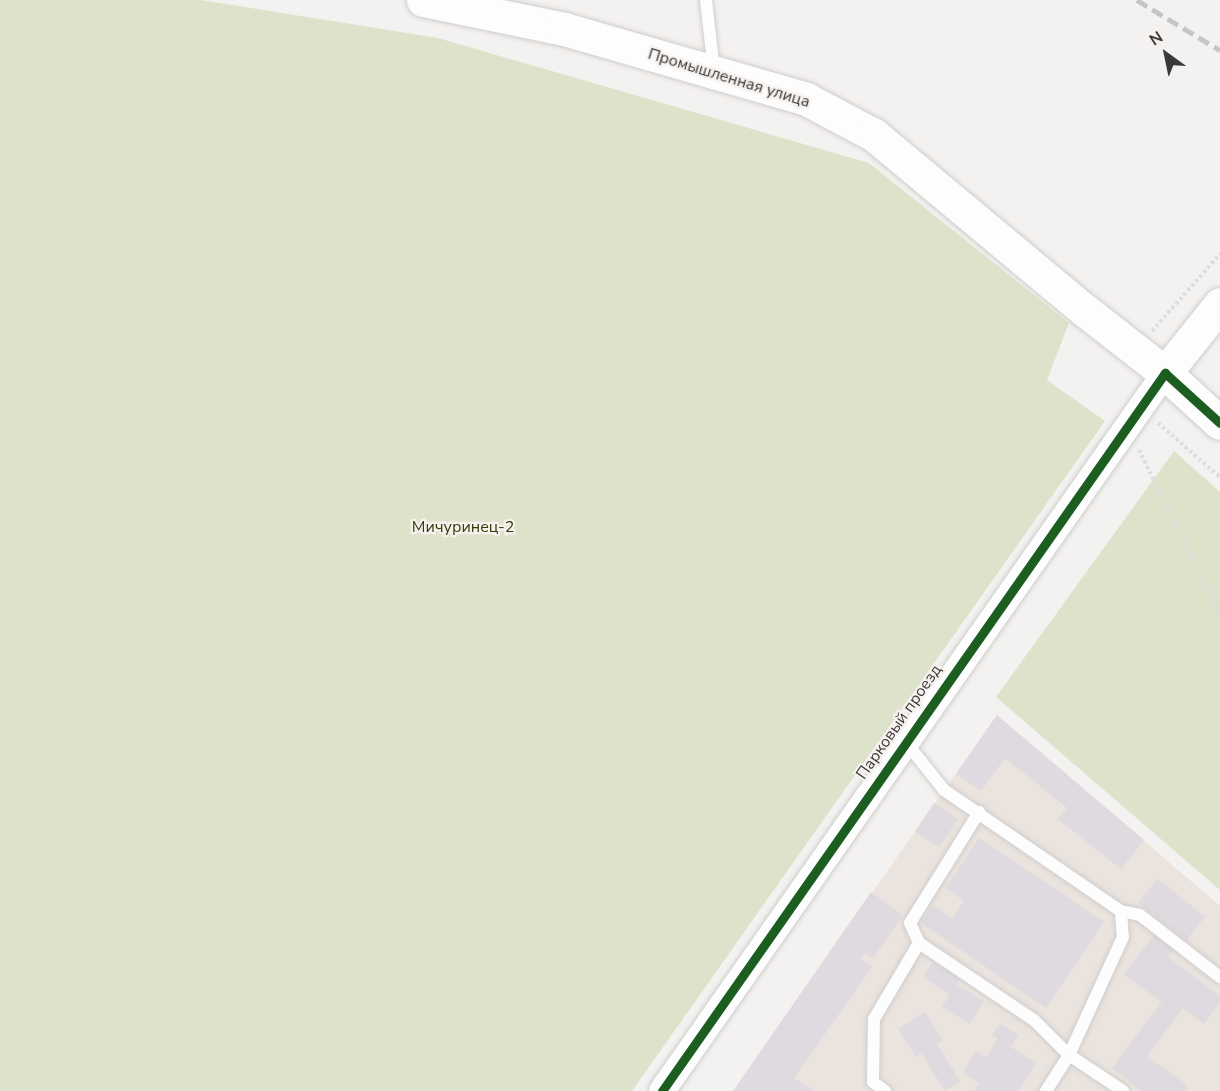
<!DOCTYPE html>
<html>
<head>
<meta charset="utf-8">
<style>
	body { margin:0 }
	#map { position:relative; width:1220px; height:1091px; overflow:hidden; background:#f4f2f0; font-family:"Nunito Sans",sans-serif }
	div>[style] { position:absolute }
	.built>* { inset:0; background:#eae3de }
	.green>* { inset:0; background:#dde2ca }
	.building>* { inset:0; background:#dedadf; transform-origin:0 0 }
	.path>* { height:4px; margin-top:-2px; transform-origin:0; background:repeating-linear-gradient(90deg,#dddddc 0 3px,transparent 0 6px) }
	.roads { filter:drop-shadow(0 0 2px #cfcdcc) drop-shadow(0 0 2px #cfcdcc) }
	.lane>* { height:12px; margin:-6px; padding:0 6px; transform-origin:6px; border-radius:6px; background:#fdfdfd }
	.street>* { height:26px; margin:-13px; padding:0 13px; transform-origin:13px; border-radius:13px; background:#fdfdfd }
	.secondary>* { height:33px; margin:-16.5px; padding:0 16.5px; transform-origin:16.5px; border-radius:16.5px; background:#fdfdfd }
	.rail>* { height:4.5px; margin-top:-2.25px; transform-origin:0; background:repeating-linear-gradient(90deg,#c6c5c5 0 12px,transparent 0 18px) }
	.cycleway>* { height:9px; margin:-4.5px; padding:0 4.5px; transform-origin:4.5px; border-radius:4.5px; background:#1b5e20 }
	span { translate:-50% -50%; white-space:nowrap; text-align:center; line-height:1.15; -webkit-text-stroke:4.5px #f6f1ee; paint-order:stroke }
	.street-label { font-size:16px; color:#3b3938 }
	.park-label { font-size:16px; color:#333c07 }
	.north { position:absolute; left:1136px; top:24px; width:60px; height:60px; -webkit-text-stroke:4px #f6f1ee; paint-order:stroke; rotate:327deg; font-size:16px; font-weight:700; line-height:24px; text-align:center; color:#3b3938 }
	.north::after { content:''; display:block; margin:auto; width:21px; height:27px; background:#3b3938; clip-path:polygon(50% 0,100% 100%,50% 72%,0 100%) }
</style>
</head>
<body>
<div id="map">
	<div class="built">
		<i style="clip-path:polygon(997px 715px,1220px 906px,1220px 1091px,733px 1091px)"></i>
	</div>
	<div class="green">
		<i style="clip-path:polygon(0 0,201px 0,438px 38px,869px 163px,1069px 323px,1047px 380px,1105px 421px,632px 1091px,0 1091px)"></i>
		<i style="clip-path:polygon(1174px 451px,1220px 492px,1220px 890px,996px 697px)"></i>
	</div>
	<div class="building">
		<i style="clip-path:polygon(997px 715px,1144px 840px,1121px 869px,1058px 819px,1067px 808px,1005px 758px,981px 791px,956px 774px)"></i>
		<i style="left:934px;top:803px;width:29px;height:34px;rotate:34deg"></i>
		<i style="clip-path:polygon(979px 838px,1104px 922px,1046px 1008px,921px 923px,933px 905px,952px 919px,964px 901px,946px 888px)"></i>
		<i style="left:1157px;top:879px;width:61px;height:30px;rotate:38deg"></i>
		<i style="clip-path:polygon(871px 892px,903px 915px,873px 958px,865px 953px,860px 959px,872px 967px,794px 1078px,814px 1091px,733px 1091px)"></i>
		<i style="clip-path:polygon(1154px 935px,1174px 949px,1168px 957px,1220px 996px,1220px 1003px,1204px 1024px,1183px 1008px,1147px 1056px,1188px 1086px,1184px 1091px,1142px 1091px,1112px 1068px,1162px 1002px,1124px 974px)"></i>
		<i style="clip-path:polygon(933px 962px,960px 979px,956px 984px,984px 1002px,970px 1024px,942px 1007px,950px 994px,923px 977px)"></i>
		<i style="clip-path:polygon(925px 1012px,943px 1040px,937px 1044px,960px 1081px,945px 1091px,921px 1053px,916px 1057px,898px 1029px)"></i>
		<i style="clip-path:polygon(1000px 1024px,1018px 1035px,1011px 1047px,1036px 1063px,1018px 1091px,974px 1091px,979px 1083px,963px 1073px,976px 1051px,986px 1057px,998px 1039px,992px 1035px)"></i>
	</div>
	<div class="path">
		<i style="left:1152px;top:331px;width:103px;rotate:-48.6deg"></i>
		<i style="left:1158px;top:423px;width:82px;rotate:41.1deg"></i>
		<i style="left:1139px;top:450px;width:183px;rotate:63.7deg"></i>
	</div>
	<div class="roads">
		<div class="lane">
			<i style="left:706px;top:0;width:71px;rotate:83.6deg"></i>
			<i style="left:905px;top:741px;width:63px;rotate:51.5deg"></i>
			<i style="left:944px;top:790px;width:214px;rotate:34.4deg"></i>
			<i style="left:1121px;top:911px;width:26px;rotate:86deg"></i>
			<i style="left:1123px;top:937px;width:130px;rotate:114.6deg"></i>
			<i style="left:1069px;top:1055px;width:43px;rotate:122.6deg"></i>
			<i style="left:1121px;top:911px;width:19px;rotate:12deg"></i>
			<i style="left:1140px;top:915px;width:101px;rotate:37.8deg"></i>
			<i style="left:919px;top:943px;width:22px;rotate:-114deg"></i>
			<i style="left:910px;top:923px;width:131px;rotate:-58.1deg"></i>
			<i style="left:885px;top:1091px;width:15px;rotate:-143deg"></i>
			<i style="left:873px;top:1082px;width:63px;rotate:-89.1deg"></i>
			<i style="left:874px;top:1019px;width:88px;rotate:-59.4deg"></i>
			<i style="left:919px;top:943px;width:140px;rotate:33.9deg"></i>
			<i style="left:1035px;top:1021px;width:48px;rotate:45deg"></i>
			<i style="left:1069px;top:1055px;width:65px;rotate:33.7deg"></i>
		</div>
		<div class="street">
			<i style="left:662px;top:1091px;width:877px;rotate:-54.99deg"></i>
		</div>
		<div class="secondary">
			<i style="left:423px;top:0;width:144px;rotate:11.6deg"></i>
			<i style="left:564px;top:29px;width:252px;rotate:16.1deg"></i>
			<i style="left:806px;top:99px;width:77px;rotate:27.9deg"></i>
			<i style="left:874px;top:135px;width:272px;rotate:39.8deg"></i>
			<i style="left:1083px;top:309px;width:104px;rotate:38deg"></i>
			<i style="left:1165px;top:373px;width:74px;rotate:42.3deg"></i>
			<i style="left:1165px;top:373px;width:88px;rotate:-51.4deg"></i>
		</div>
	</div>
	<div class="rail">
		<i style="left:1137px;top:0;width:97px;rotate:31.1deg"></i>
	</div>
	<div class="cycleway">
		<i style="left:662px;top:1091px;width:877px;rotate:-54.99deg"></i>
		<i style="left:1165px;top:373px;width:74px;rotate:42.3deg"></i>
	</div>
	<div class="street-label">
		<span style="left:729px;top:78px;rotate:17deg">Промышленная улица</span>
		<span style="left:899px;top:722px;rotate:-55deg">Парковый проезд</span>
	</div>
	<div class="park-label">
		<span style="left:463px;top:527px">Мичуринец-2</span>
	</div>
	<div class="north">N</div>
</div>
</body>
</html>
